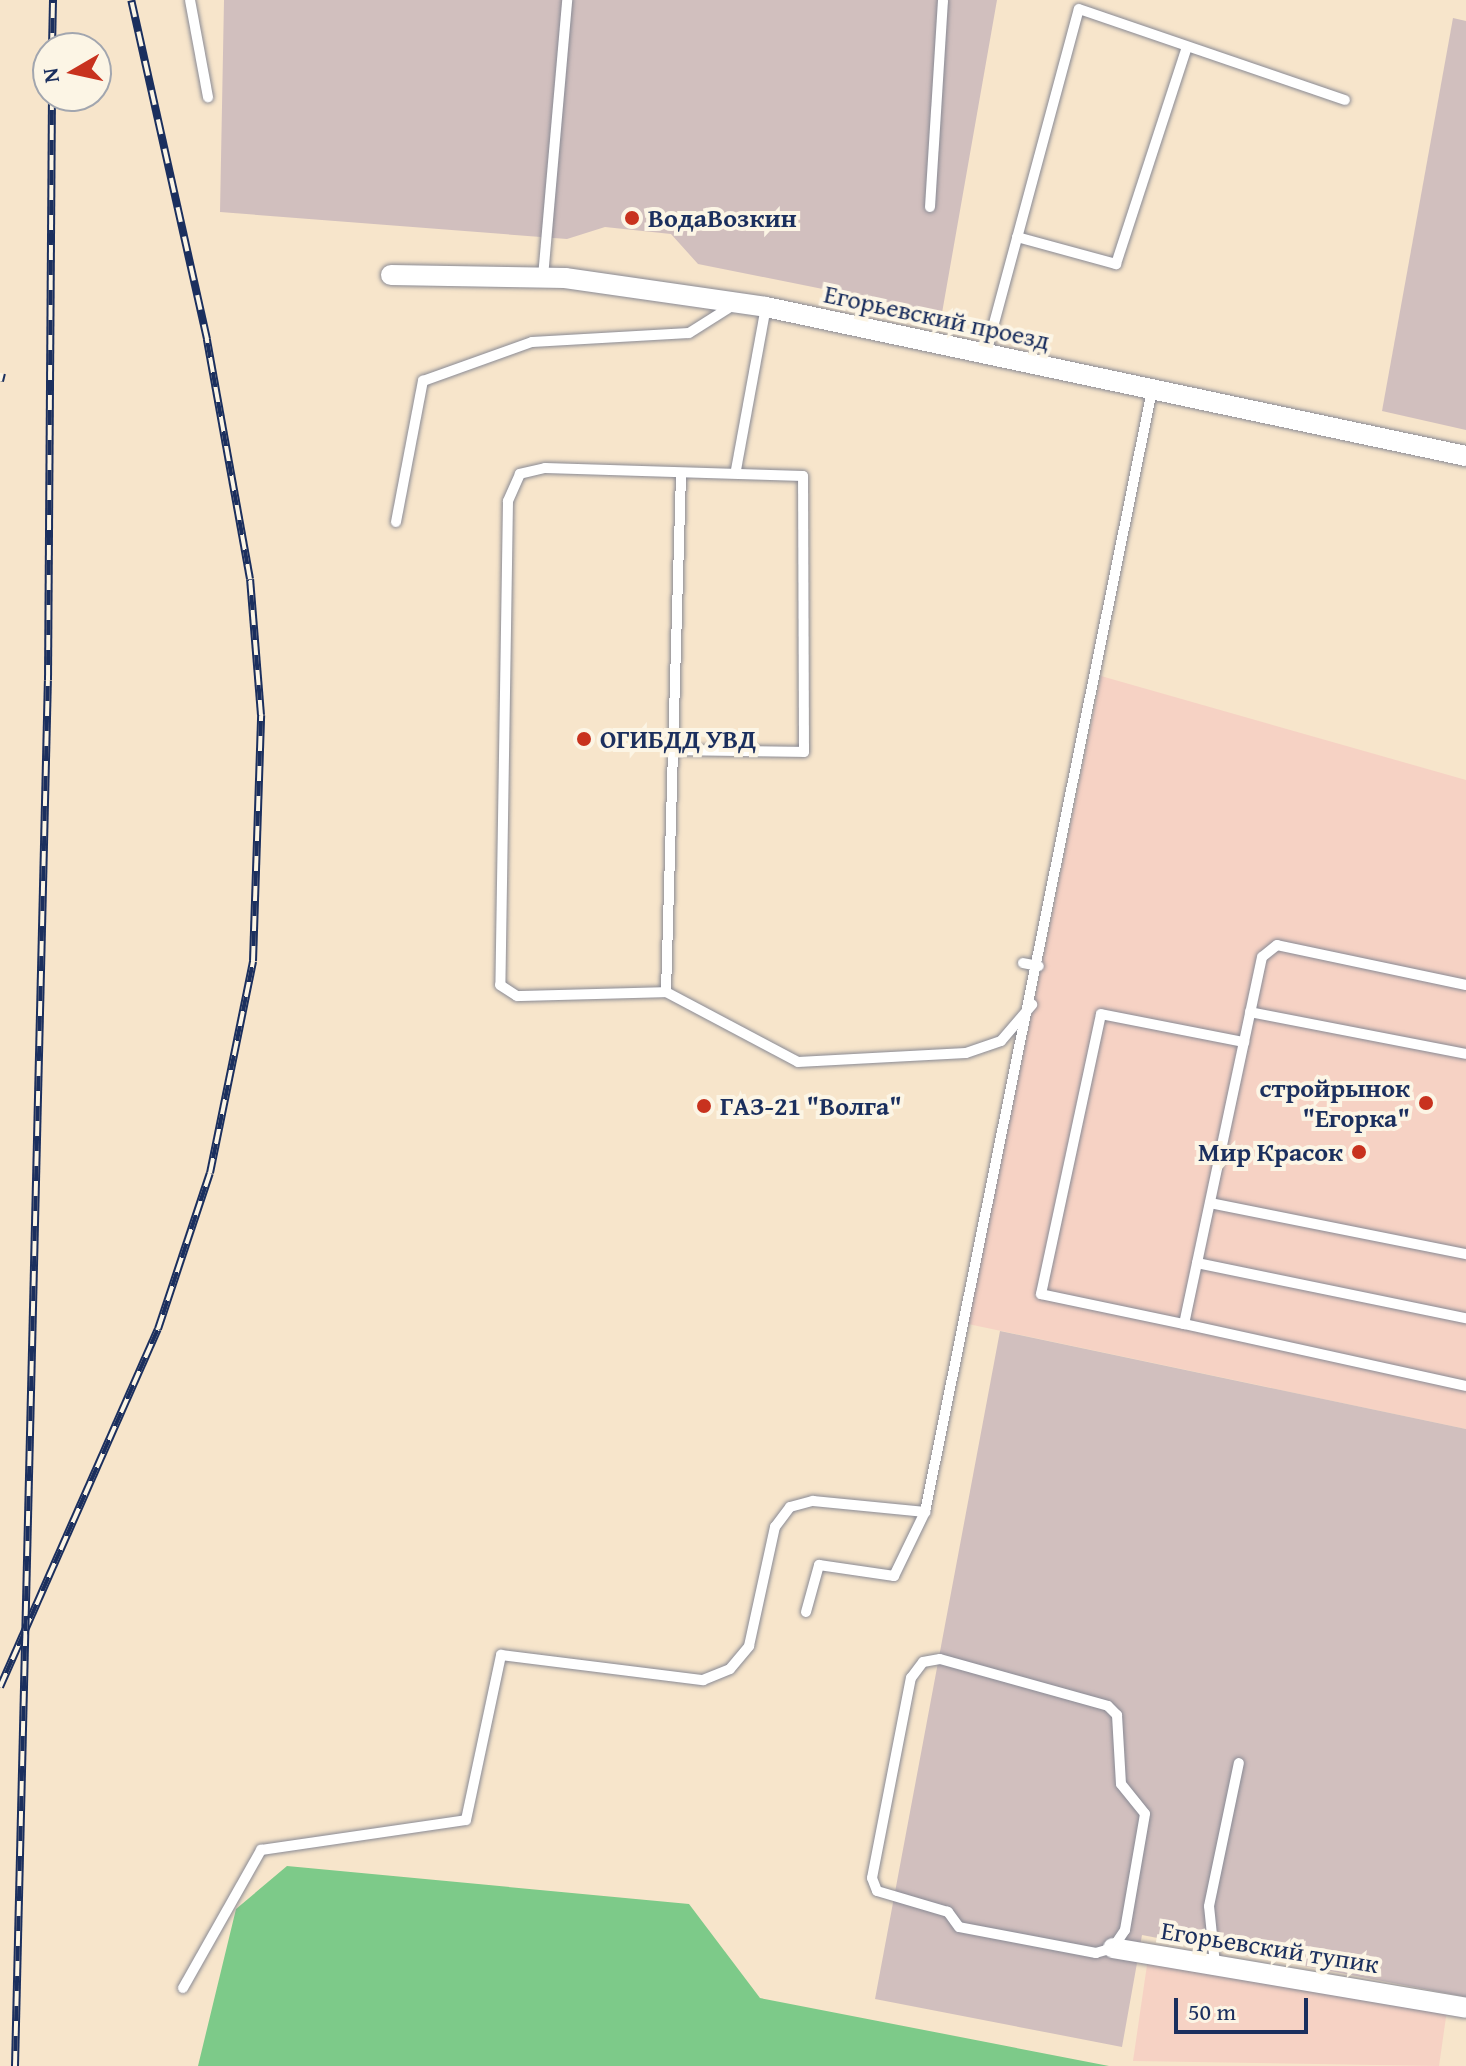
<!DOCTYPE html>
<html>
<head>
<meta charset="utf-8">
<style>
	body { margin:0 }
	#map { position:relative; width:1466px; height:2066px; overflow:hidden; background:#f7e5cb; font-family:"Gentium Book Plus",serif }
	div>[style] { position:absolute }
	.built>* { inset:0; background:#f6d2c4 }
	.industrial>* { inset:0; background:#d1bfbe }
	.green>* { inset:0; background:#7dca89 }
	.roads { filter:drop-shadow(0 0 2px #898a94) drop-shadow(0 0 2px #898a94) }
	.lane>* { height:10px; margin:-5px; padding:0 5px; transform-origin:5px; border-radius:5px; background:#fff }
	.street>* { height:20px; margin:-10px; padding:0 10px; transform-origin:10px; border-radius:10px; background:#fff }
	.rail>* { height:8px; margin-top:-4px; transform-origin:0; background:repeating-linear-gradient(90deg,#fcf5e5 0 15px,#1b2f5e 0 30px); box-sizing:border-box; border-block:2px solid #1b2f5e }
	.dots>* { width:22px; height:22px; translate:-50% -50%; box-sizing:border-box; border:4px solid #fcf5e5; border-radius:50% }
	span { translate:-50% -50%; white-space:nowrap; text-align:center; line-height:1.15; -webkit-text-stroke:8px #fcf5e5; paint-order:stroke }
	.poi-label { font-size:26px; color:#1b2f5e; font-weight:700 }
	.left { translate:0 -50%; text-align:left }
	.right { translate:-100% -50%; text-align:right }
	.street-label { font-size:26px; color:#1b2f5e }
	.north { position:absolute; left:32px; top:32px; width:80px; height:80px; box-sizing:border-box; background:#fcf5e5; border:2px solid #a2a6af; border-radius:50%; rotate:261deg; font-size:22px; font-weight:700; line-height:32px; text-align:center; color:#1b2f5e }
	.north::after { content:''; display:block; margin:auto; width:28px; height:36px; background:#c8321e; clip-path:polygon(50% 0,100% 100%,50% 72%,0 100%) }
	.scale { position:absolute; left:1174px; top:1998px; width:134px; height:36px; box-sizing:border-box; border:4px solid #1b2f5e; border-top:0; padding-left:10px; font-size:24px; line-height:28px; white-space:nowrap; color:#1b2f5e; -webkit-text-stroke:6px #fcf5e5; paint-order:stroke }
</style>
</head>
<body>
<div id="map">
	<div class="built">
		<i style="clip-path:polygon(1101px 676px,1466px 780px,1466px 1429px,968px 1324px)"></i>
		<i style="clip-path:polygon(1148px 1958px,1447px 2010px,1439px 2066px,1133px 2061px)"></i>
	</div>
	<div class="industrial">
		<i style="clip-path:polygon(224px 0,997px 0,942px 313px,698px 264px,671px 234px,605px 227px,567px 239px,220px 212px)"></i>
		<i style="clip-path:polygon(1453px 18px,1466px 21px,1466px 430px,1382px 411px)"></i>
		<i style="clip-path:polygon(1000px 1331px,1466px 1429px,1466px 1997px,1142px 1935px,1122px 2047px,875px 1999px)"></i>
	</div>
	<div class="green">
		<i style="clip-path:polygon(287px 1866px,689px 1904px,760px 1998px,1109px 2066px,198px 2066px,236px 1909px)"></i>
	</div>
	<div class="roads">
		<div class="lane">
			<i style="left:190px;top:0;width:99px;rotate:79.5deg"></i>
			<i style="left:930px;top:207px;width:207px;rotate:-86.4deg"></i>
			<i style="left:1017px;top:237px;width:103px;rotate:15.3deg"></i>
			<i style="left:1116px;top:264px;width:228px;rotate:-71.9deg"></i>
			<i style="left:543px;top:277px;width:278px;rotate:-85deg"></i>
			<i style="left:986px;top:353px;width:356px;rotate:-74.9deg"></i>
			<i style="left:1079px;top:9px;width:281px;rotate:18.9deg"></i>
			<i style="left:736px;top:470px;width:166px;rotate:-79.6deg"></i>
			<i style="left:396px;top:522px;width:144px;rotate:-79.2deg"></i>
			<i style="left:423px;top:381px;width:116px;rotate:-19.7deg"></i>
			<i style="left:532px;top:342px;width:157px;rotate:-3.3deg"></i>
			<i style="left:689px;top:333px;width:54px;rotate:-32.2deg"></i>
			<i style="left:674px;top:750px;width:130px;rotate:0.9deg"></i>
			<i style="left:804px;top:752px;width:276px;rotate:-90.2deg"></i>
			<i style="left:803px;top:476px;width:258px;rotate:-178.2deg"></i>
			<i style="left:545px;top:468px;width:26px;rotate:167deg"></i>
			<i style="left:520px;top:474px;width:30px;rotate:114deg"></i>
			<i style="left:508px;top:501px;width:484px;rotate:90.9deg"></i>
			<i style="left:500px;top:985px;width:20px;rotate:33deg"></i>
			<i style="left:517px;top:996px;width:149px;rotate:-1.5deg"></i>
			<i style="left:666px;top:992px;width:149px;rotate:27.9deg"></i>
			<i style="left:798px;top:1062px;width:168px;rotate:-3.1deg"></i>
			<i style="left:966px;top:1053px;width:37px;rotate:-19deg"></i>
			<i style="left:1001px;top:1041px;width:48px;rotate:-49.3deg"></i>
			<i style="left:1023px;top:963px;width:16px;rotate:11deg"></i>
			<i style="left:1466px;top:985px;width:193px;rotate:-168.1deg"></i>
			<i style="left:1277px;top:945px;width:19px;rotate:141deg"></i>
			<i style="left:1262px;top:957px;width:375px;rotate:102deg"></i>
			<i style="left:1184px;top:1324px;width:289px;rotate:12.4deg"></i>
			<i style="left:666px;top:992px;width:517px;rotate:-88.34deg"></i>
			<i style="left:1250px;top:1012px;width:220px;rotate:11deg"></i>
			<i style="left:1210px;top:1203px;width:261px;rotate:11.3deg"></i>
			<i style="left:1197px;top:1263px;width:275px;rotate:11.6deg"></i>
			<i style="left:1184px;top:1324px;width:146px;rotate:-168.2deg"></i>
			<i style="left:1041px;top:1294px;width:286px;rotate:-77.9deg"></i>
			<i style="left:1101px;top:1014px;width:146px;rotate:11.1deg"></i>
			<i style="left:806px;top:1612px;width:49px;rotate:-74.5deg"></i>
			<i style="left:819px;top:1565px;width:76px;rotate:8.3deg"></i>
			<i style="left:894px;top:1576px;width:71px;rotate:-64.2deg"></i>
			<i style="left:925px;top:1512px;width:1145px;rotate:-78.56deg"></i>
			<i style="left:940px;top:1659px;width:174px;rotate:15.6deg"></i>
			<i style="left:1108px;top:1706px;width:13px;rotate:45deg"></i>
			<i style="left:1117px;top:1715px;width:69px;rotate:86.7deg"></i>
			<i style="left:1121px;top:1784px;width:38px;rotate:51deg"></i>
			<i style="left:1145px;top:1814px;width:118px;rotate:99.8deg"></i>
			<i style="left:1125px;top:1930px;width:22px;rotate:124deg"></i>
			<i style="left:1113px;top:1948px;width:18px;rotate:164deg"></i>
			<i style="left:1096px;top:1953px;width:139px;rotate:-169.3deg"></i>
			<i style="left:959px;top:1927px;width:19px;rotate:-126deg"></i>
			<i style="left:948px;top:1912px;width:74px;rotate:-163.5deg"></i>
			<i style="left:877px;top:1891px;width:14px;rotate:-111deg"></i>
			<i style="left:872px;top:1878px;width:204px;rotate:-79deg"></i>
			<i style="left:911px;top:1678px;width:20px;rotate:-53deg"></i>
			<i style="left:923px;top:1662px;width:17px;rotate:-10deg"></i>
			<i style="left:1215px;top:1964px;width:58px;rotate:-95.9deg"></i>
			<i style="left:1209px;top:1906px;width:146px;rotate:-78.2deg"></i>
			<i style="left:183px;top:1988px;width:159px;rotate:-60.5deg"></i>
			<i style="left:261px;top:1850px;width:207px;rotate:-8.3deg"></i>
			<i style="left:466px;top:1820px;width:169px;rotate:-78deg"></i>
			<i style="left:501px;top:1655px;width:204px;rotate:7.1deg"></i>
			<i style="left:703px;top:1680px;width:29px;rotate:-22deg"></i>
			<i style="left:730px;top:1669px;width:30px;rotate:-50deg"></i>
			<i style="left:749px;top:1646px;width:122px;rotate:-77.7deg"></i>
			<i style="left:775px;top:1527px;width:25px;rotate:-53deg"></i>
			<i style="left:790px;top:1507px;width:24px;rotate:-15deg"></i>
			<i style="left:813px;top:1501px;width:113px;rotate:5.6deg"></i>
		</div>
		<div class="street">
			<i style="left:391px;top:275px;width:174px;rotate:1deg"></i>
			<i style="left:565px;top:278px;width:203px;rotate:8.2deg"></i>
			<i style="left:766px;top:307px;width:716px;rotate:12.02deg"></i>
			<i style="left:1113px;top:1948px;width:358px;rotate:9.6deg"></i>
		</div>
	</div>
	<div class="rail">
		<i style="left:52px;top:48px;width:48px;rotate:-88.8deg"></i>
		<i style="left:0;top:381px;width:8px;rotate:-76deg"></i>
		<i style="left:0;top:1687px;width:391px;rotate:-66.2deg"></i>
		<i style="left:158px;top:1329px;width:164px;rotate:-71.6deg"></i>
		<i style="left:210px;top:1173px;width:216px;rotate:-78.5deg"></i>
		<i style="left:253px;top:961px;width:246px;rotate:-88.1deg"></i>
		<i style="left:261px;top:715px;width:136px;rotate:-94.6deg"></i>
		<i style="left:250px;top:579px;width:244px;rotate:-100.2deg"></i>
		<i style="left:207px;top:339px;width:347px;rotate:-102.6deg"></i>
		<i style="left:15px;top:2066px;width:1386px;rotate:-88.64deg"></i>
		<i style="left:48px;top:680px;width:584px;rotate:-89.61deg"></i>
	</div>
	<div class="dots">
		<i style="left:632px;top:218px;background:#c8321e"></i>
		<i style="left:584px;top:739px;background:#c8321e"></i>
		<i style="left:1426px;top:1103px;background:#c8321e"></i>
		<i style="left:704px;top:1106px;background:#c8321e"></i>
		<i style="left:1359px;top:1152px;background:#c8321e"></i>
	</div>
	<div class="poi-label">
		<span class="left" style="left:648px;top:218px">ВодаВозкин</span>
		<span class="left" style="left:600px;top:739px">ОГИБДД УВД</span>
		<span class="right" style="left:1410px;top:1103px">стройрынок<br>"Егорка"</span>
		<span class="left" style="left:720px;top:1106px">ГАЗ-21 "Волга"</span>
		<span class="right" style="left:1343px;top:1152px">Мир Красок</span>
	</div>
	<div class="street-label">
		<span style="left:937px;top:317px;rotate:12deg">Егорьевский проезд</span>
		<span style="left:1270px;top:1947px;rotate:9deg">Егорьевский тупик</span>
	</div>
	<div class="north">N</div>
	<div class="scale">50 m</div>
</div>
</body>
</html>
